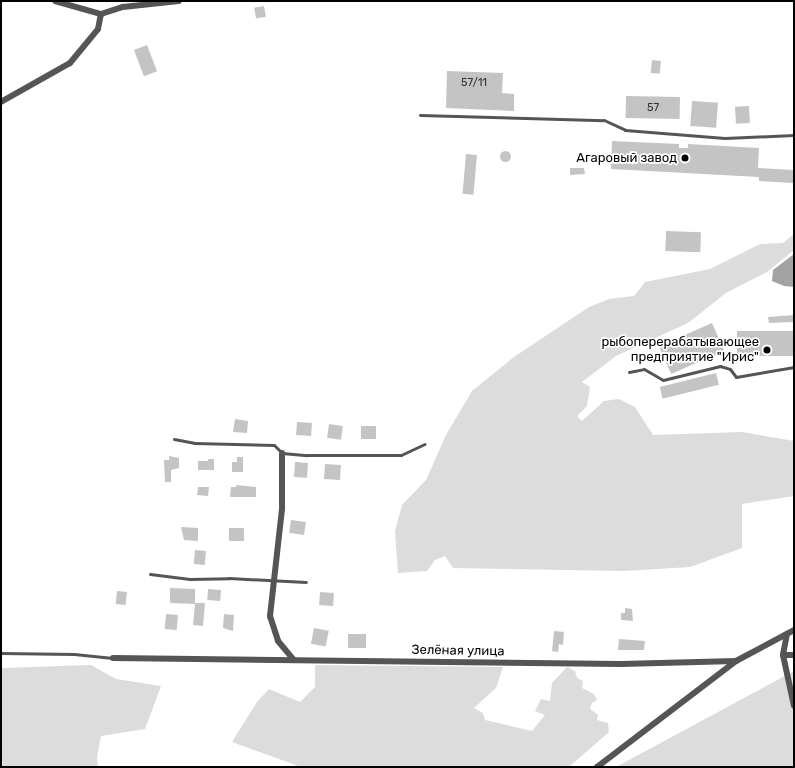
<!DOCTYPE html>
<html>
<head>
<meta charset="utf-8">
<style>
	body { margin:0 }
	#map { position:relative; width:795px; height:768px; overflow:hidden; background:#fff; font-family:Rubik,sans-serif }
	div>[style] { position:absolute }
	.green>* { inset:0; background:#dcdcdc }
	.water>* { inset:0; background:#a3a3a3 }
	.building>* { inset:0; background:#c4c4c4; transform-origin:0 0 }
	.round { border-radius:50% }
	.service>* { height:3px; margin:-1.5px; padding:0 1.5px; transform-origin:1.5px; border-radius:1.5px; background:#555 }
	.minor>* { height:6px; margin:-3px; padding:0 3px; transform-origin:3px; border-radius:3px; background:#555 }
	.dots>* { width:11px; height:11px; translate:-50% -50%; box-sizing:border-box; border:2px solid #fff; border-radius:50% }
	span { translate:-50% -50%; white-space:nowrap; text-align:center; line-height:1.15; -webkit-text-stroke:3.5px #fff; paint-order:stroke }
	.number-label { font-size:11px; color:#313131 }
	.number-label span { -webkit-text-stroke-width:0 }
	.poi-label { font-size:13px; color:#000 }
	.right { translate:-100% -50%; text-align:right }
	.street-label { font-size:13px; color:#000 }
	.frame { position:absolute; inset:0; border:2px solid #000; pointer-events:none }
</style>
</head>
<body>
<div id="map">
	<div class="green">
		<i style="clip-path:polygon(794px 234px,794px 250px,767px 272px,726px 293px,688px 323px,616px 356px,582px 382px,590px 387px,587px 406px,577px 416px,582px 421px,604px 401px,619px 399px,635px 407px,653px 435px,742px 432px,794px 441px,794px 496px,742px 504px,742px 548px,690px 567px,624px 571px,453px 568px,445px 556px,435px 560px,427px 571px,398px 573px,395px 531px,402px 505px,426px 480px,446px 435px,472px 391px,514px 357px,589px 307px,609px 299px,634px 296px,645px 282px,710px 269px,760px 244px,783px 243px)"></i>
		<i style="clip-path:polygon(91px 665px,116px 679px,161px 686px,145px 729px,101px 736px,97px 757px,98px 767px,1px 767px,1px 668px)"></i>
		<i style="clip-path:polygon(315px 665px,503px 667px,496px 688px,474px 708px,483px 713px,485px 720px,532px 731px,545px 715px,535px 711px,541px 699px,550px 701px,552px 683px,567px 667px,575px 671px,577px 678px,583px 681px,582px 688px,594px 694px,597px 700px,592px 703px,590px 709px,598px 715px,597px 720px,608px 723px,609px 732px,569px 767px,301px 767px,232px 742px,257px 702px,269px 689px,300px 702px,315px 687px)"></i>
		<i style="clip-path:polygon(794px 671px,794px 767px,616px 767px)"></i>
	</div>
	<div class="water">
		<i style="clip-path:polygon(794px 254px,794px 287px,784px 286px,772px 281px,773px 270px)"></i>
	</div>
	<div class="building">
		<i style="left:264px;top:6px;width:11px;height:10px;rotate:80deg"></i>
		<i style="left:147px;top:45px;width:28px;height:14px;rotate:69deg"></i>
		<i style="left:652px;top:60px;width:9px;height:13px;rotate:6deg"></i>
		<i style="clip-path:polygon(447px 71px,503px 73px,502px 93px,514px 94px,514px 111px,446px 108px)"></i>
		<i style="left:626px;top:96px;width:54px;height:22px;rotate:1deg"></i>
		<i style="left:692px;top:101px;width:26px;height:25px;rotate:4deg"></i>
		<i style="left:749px;top:106px;width:17px;height:14px;rotate:87deg"></i>
		<i style="clip-path:polygon(612px 141px,679px 144px,679px 148px,688px 148px,688px 144px,759px 148px,758px 168px,794px 170px,794px 183px,759px 181px,759px 177px,611px 169px)"></i>
		<i class="round" style="left:499.5px;top:150.5px;width:11px;height:11px"></i>
		<i style="left:466px;top:154px;width:11px;height:40px;rotate:5deg"></i>
		<i style="clip-path:polygon(570px 168px,584px 168px,585px 174px,570px 175px)"></i>
		<i style="left:666px;top:231px;width:35px;height:20px;rotate:2deg"></i>
		<i style="clip-path:polygon(794px 315px,794px 322px,769px 323px,768px 317px)"></i>
		<i style="left:712px;top:323px;width:30px;height:58px;rotate:66deg"></i>
		<i style="left:794px;top:331px;width:25px;height:57px;rotate:90deg"></i>
		<i style="left:716px;top:373px;width:12px;height:58px;rotate:76deg"></i>
		<i style="clip-path:polygon(235px 419px,248px 421px,247px 433px,233px 432px)"></i>
		<i style="left:297px;top:422px;width:15px;height:13px;rotate:4deg"></i>
		<i style="left:329px;top:424px;width:14px;height:14px;rotate:8deg"></i>
		<i style="left:361px;top:426px;width:15px;height:13px"></i>
		<i style="clip-path:polygon(169px 456px,179px 458px,179px 468px,171px 470px,171px 482px,165px 482px,164px 460px,169px 460px)"></i>
		<i style="clip-path:polygon(237px 457px,243px 457px,243px 472px,232px 472px,232px 462px,237px 462px)"></i>
		<i style="clip-path:polygon(208px 459px,214px 459px,214px 470px,198px 470px,198px 461px,208px 461px)"></i>
		<i style="left:295px;top:462px;width:13px;height:15px;rotate:4deg"></i>
		<i style="left:325px;top:464px;width:16px;height:15px;rotate:4deg"></i>
		<i style="clip-path:polygon(236px 485px,256px 487px,256px 497px,230px 497px,231px 487px,236px 487px)"></i>
		<i style="clip-path:polygon(198px 487px,209px 487px,208px 496px,197px 495px)"></i>
		<i style="left:291px;top:520px;width:15px;height:13px;rotate:8deg"></i>
		<i style="clip-path:polygon(181px 527px,198px 528px,198px 541px,184px 540px)"></i>
		<i style="left:229px;top:528px;width:15px;height:13px"></i>
		<i style="left:195px;top:550px;width:11px;height:14px;rotate:5deg"></i>
		<i style="clip-path:polygon(170px 588px,195px 589px,195px 603px,205px 603px,203px 626px,193px 625px,195px 604px,170px 603px)"></i>
		<i style="left:208px;top:589px;width:13px;height:11px;rotate:4deg"></i>
		<i style="left:117px;top:591px;width:10px;height:13px;rotate:6deg"></i>
		<i style="left:320px;top:592px;width:14px;height:13px;rotate:4deg"></i>
		<i style="clip-path:polygon(625px 608px,632px 609px,633px 621px,621px 620px,621px 613px,625px 613px)"></i>
		<i style="left:166px;top:614px;width:12px;height:15px;rotate:5deg"></i>
		<i style="clip-path:polygon(224px 614px,234px 615px,233px 631px,223px 628px)"></i>
		<i style="left:314px;top:628px;width:15px;height:16px;rotate:11deg"></i>
		<i style="clip-path:polygon(554px 631px,564px 632px,563px 645px,559px 644px,558px 652px,552px 651px)"></i>
		<i style="left:348px;top:634px;width:18px;height:14px"></i>
		<i style="clip-path:polygon(619px 639px,645px 641px,644px 650px,618px 650px)"></i>
	</div>
	<div class="service">
		<i style="left:420px;top:115px;width:184px;rotate:1.6deg"></i>
		<i style="left:604px;top:120px;width:23px;rotate:25deg"></i>
		<i style="left:625px;top:130px;width:100px;rotate:4.6deg"></i>
		<i style="left:725px;top:138px;width:69px;rotate:-2.5deg"></i>
		<i style="left:629px;top:372px;width:15px;rotate:-11deg"></i>
		<i style="left:644px;top:369px;width:22px;rotate:30deg"></i>
		<i style="left:663px;top:380px;width:59px;rotate:-13.8deg"></i>
		<i style="left:720px;top:366px;width:10px;rotate:17deg"></i>
		<i style="left:730px;top:369px;width:10px;rotate:53deg"></i>
		<i style="left:736px;top:377px;width:59px;rotate:-9.8deg"></i>
		<i style="left:174px;top:439px;width:20px;rotate:11deg"></i>
		<i style="left:194px;top:443px;width:80px;rotate:1.4deg"></i>
		<i style="left:274px;top:445px;width:11px;rotate:45deg"></i>
		<i style="left:282px;top:453px;width:25px;rotate:5deg"></i>
		<i style="left:307px;top:455px;width:94px"></i>
		<i style="left:401px;top:455px;width:26px;rotate:-25deg"></i>
		<i style="left:150px;top:574px;width:40px;rotate:7.1deg"></i>
		<i style="left:190px;top:579px;width:39px;rotate:-1deg"></i>
		<i style="left:229px;top:578px;width:77px;rotate:3deg"></i>
		<i style="left:1px;top:653px;width:73px;rotate:0.8deg"></i>
		<i style="left:74px;top:654px;width:39px;rotate:6deg"></i>
	</div>
	<div class="minor">
		<i style="left:55px;top:1px;width:48px;rotate:15.8deg"></i>
		<i style="left:101px;top:14px;width:23px;rotate:-18deg"></i>
		<i style="left:123px;top:7px;width:56px;rotate:-6.1deg"></i>
		<i style="left:1px;top:102px;width:79px;rotate:-29.5deg"></i>
		<i style="left:70px;top:63px;width:44px;rotate:-50.5deg"></i>
		<i style="left:98px;top:29px;width:15px;rotate:-79deg"></i>
		<i style="left:282px;top:453px;width:56px;rotate:90deg"></i>
		<i style="left:282px;top:509px;width:108px;rotate:96.4deg"></i>
		<i style="left:270px;top:616px;width:26px;rotate:72deg"></i>
		<i style="left:278px;top:641px;width:23px;rotate:50deg"></i>
		<i style="left:787px;top:634px;width:21px;rotate:101deg"></i>
		<i style="left:783px;top:655px;width:52px;rotate:77.8deg"></i>
		<i style="left:783px;top:655px;width:11px"></i>
		<i style="left:113px;top:658px;width:508px;rotate:0.68deg"></i>
		<i style="left:621px;top:664px;width:115px;rotate:-1.5deg"></i>
		<i style="left:736px;top:661px;width:66px;rotate:-28.1deg"></i>
		<i style="left:597px;top:767px;width:175px;rotate:-37.3deg"></i>
	</div>
	<div class="dots">
		<i style="left:685px;top:158px;background:#000"></i>
		<i style="left:767px;top:350px;background:#000"></i>
	</div>
	<div class="number-label">
		<span style="left:474px;top:83px">57/11</span>
		<span style="left:653px;top:108px">57</span>
	</div>
	<div class="poi-label">
		<span class="right" style="left:677px;top:158px">Агаровый завод</span>
		<span class="right" style="left:759px;top:350px">рыбоперерабатывающее<br>предприятие "Ирис"</span>
	</div>
	<div class="street-label">
		<span style="left:458px;top:651px;rotate:1deg">Зелёная улица</span>
	</div>
	<div class="frame"></div>
</div>
</body>
</html>
